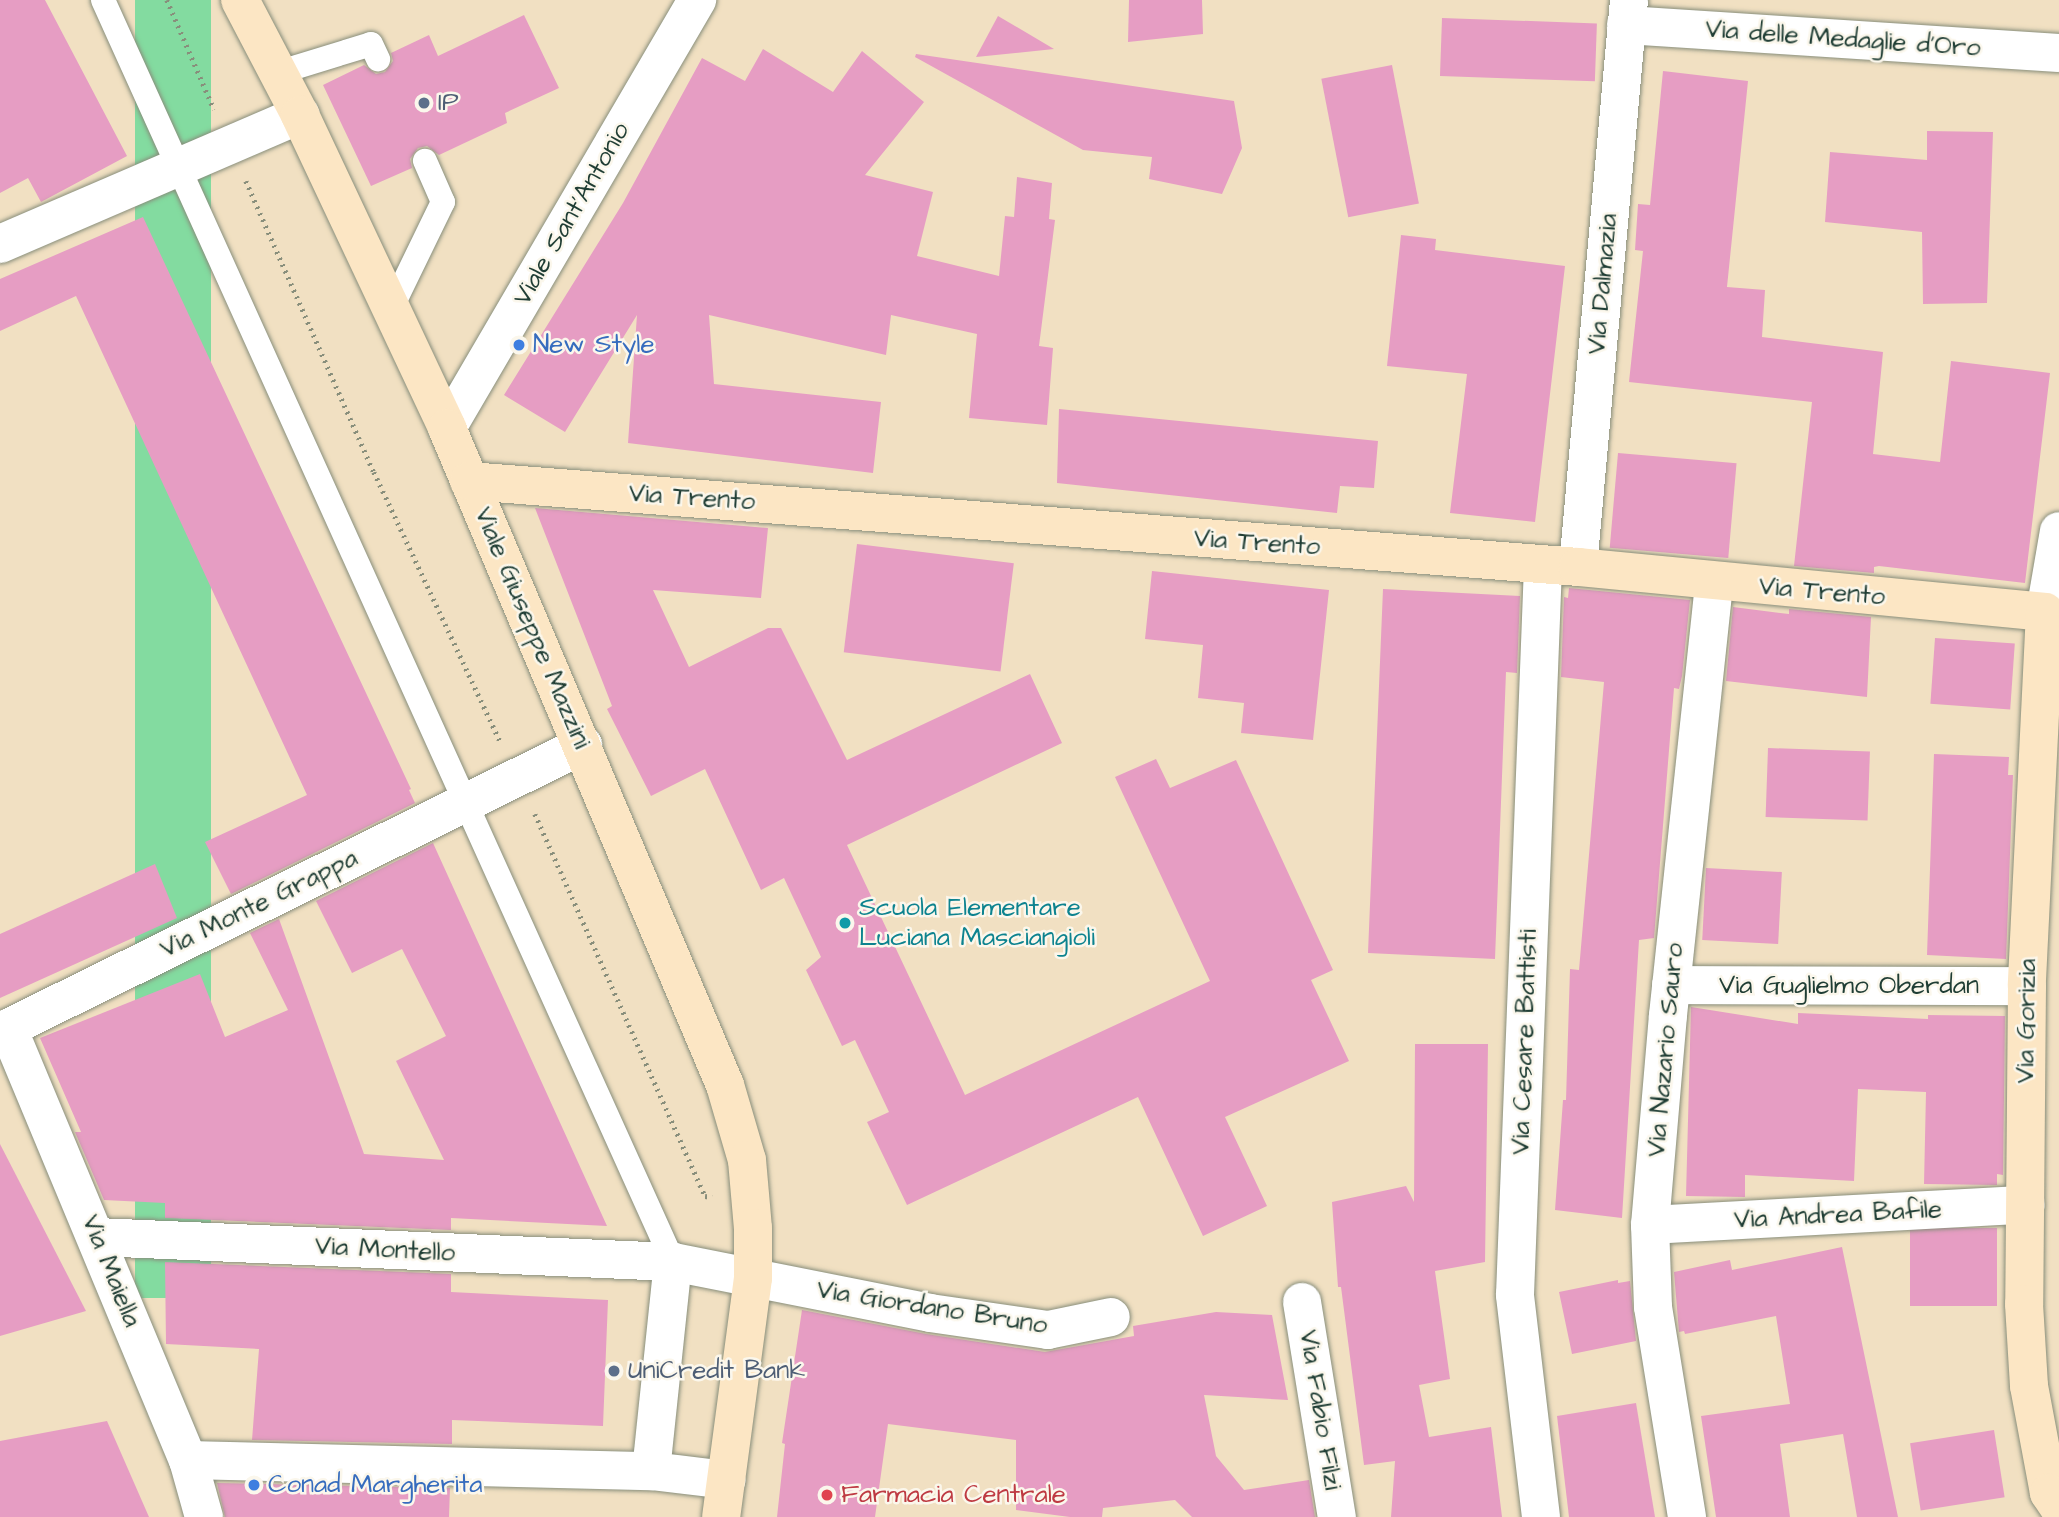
<!DOCTYPE html>
<html>
<head>
<meta charset="utf-8">
<style>
	body { margin:0 }
	#map { position:relative; width:2059px; height:1517px; overflow:hidden; background:#f1e0c2; font-family:"Architects Daughter",sans-serif }
	div>[style] { position:absolute }
	.green>* { inset:0; background:#83dba0; transform-origin:0 0 }
	.building>* { inset:0; background:#e69dc3; transform-origin:0 0 }
	.path>* { height:4.5px; margin-top:-2.25px; transform-origin:0; background:repeating-linear-gradient(90deg,#888e7b 0 2px,transparent 0 7px) }
	.roads { filter:drop-shadow(0 0 2px #888e7b) drop-shadow(0 0 2px #888e7b) }
	.lane>* { height:24px; margin:-12px; padding:0 12px; transform-origin:12px; border-radius:12px; background:#fff }
	.street>* { height:38px; margin:-19px; padding:0 19px; transform-origin:19px; border-radius:19px; background:#fff }
	.secondary>* { height:38px; margin:-19px; padding:0 19px; transform-origin:19px; border-radius:19px; background:#fce6c4 }
	.dots>* { width:19px; height:19px; translate:-50% -50%; box-sizing:border-box; border:4px solid #fbf7ec; border-radius:50% }
	span { translate:-50% -50%; white-space:nowrap; text-align:center; line-height:1.15; -webkit-text-stroke:5px #fbf7ec; paint-order:stroke }
	.street-label { font-size:26px; color:#1f3d34 }
	.service-label { font-size:26px; color:#4e5e75 }
	.left { translate:0 -50%; text-align:left }
	.shop-label { font-size:26px; color:#366cbe }
	.culture-label { font-size:26px; color:#0d838f }
	.health-label { font-size:26px; color:#be3a42 }
</style>
</head>
<body>
<div id="map">
	<div class="green">
		<i style="left:135px;top:0;width:76px;height:1298px"></i>
	</div>
	<div class="building">
		<i style="clip-path:polygon(0 0,45px 0,127px 156px,41px 202px,28px 178px,0 193px)"></i>
		<i style="clip-path:polygon(1129px 0,1202px 0,1203px 34px,1128px 42px)"></i>
		<i style="clip-path:polygon(524px 15px,559px 88px,505px 113px,507px 123px,439px 155px,427px 146px,418px 148px,410px 159px,412px 168px,371px 186px,323px 85px,364px 65px,376px 74px,385px 72px,393px 61px,391px 53px,429px 35px,438px 56px)"></i>
		<i style="clip-path:polygon(998px 16px,1054px 49px,976px 57px)"></i>
		<i style="left:1442px;top:18px;width:155px;height:58px;rotate:2deg"></i>
		<i style="clip-path:polygon(763px 49px,833px 92px,862px 51px,924px 102px,865px 175px,933px 192px,917px 256px,999px 276px,1005px 216px,1014px 217px,1017px 177px,1052px 183px,1049px 219px,1055px 220px,1039px 346px,1053px 348px,1047px 425px,969px 418px,977px 334px,891px 315px,886px 355px,709px 315px,714px 384px,881px 402px,873px 473px,628px 443px,637px 315px,565px 432px,504px 395px,623px 203px,702px 58px,745px 81px)"></i>
		<i style="clip-path:polygon(916px 54px,1234px 101px,1242px 148px,1222px 194px,1149px 179px,1152px 157px,1083px 150px,915px 57px)"></i>
		<i style="left:1392px;top:65px;width:141px;height:72px;rotate:79deg"></i>
		<i style="clip-path:polygon(1663px 71px,1748px 81px,1727px 287px,1765px 290px,1762px 337px,1883px 352px,1873px 454px,1940px 462px,1951px 361px,2050px 373px,2025px 583px,1879px 566px,1874px 567px,1874px 573px,1794px 566px,1812px 402px,1629px 382px,1643px 251px,1635px 250px,1638px 204px,1650px 205px)"></i>
		<i style="clip-path:polygon(1927px 131px,1993px 132px,1987px 303px,1923px 304px,1922px 232px,1825px 222px,1830px 152px,1927px 160px)"></i>
		<i style="clip-path:polygon(143px 217px,411px 789px,409px 790px,415px 803px,231px 894px,205px 842px,307px 795px,76px 296px,0 331px,0 279px)"></i>
		<i style="clip-path:polygon(1401px 235px,1436px 239px,1435px 250px,1565px 266px,1535px 522px,1450px 513px,1467px 374px,1387px 366px)"></i>
		<i style="clip-path:polygon(1059px 409px,1378px 441px,1374px 488px,1340px 486px,1337px 513px,1057px 483px)"></i>
		<i style="left:1618px;top:453px;width:119px;height:95px;rotate:5deg"></i>
		<i style="clip-path:polygon(535px 508px,768px 528px,761px 598px,653px 590px,689px 667px,768px 628px,781px 628px,847px 760px,1030px 674px,1062px 743px,847px 845px,965px 1095px,1210px 981px,1115px 777px,1156px 759px,1170px 788px,1236px 760px,1333px 970px,1311px 980px,1349px 1061px,1225px 1117px,1267px 1206px,1203px 1236px,1138px 1097px,907px 1205px,867px 1122px,889px 1112px,855px 1040px,842px 1046px,806px 970px,821px 957px,784px 878px,761px 890px,705px 769px,651px 796px,607px 709px,612px 706px)"></i>
		<i style="left:857px;top:544px;width:158px;height:109px;rotate:7deg"></i>
		<i style="clip-path:polygon(1152px 571px,1329px 590px,1313px 740px,1241px 733px,1244px 703px,1198px 698px,1203px 645px,1145px 639px)"></i>
		<i style="clip-path:polygon(1569px 588px,1690px 600px,1682px 676px,1679px 689px,1674px 688px,1654px 938px,1639px 940px,1622px 1218px,1555px 1210px,1563px 1100px,1566px 1100px,1570px 969px,1579px 970px,1604px 682px,1561px 677px,1564px 597px,1568px 598px)"></i>
		<i style="clip-path:polygon(1383px 589px,1520px 596px,1517px 673px,1506px 672px,1495px 959px,1368px 953px)"></i>
		<i style="clip-path:polygon(1733px 607px,1789px 614px,1789px 609px,1871px 617px,1867px 697px,1726px 681px)"></i>
		<i style="left:1935px;top:638px;width:80px;height:66px;rotate:4deg"></i>
		<i style="left:1768px;top:748px;width:102px;height:69px;rotate:2deg"></i>
		<i style="clip-path:polygon(1934px 754px,2009px 757px,2008px 775px,2013px 775px,2006px 959px,1927px 955px)"></i>
		<i style="clip-path:polygon(433px 843px,607px 1226px,451px 1218px,451px 1230px,165px 1218px,165px 1203px,104px 1200px,75px 1132px,81px 1132px,40px 1038px,200px 974px,225px 1037px,288px 1010px,250px 933px,279px 919px,364px 1154px,444px 1160px,396px 1061px,446px 1036px,402px 949px,352px 973px,316px 901px)"></i>
		<i style="clip-path:polygon(155px 864px,177px 918px,0 998px,0 934px)"></i>
		<i style="left:1706px;top:868px;width:76px;height:72px;rotate:3deg"></i>
		<i style="clip-path:polygon(1691px 1007px,1798px 1024px,1798px 1013px,1928px 1019px,1928px 1015px,2005px 1016px,2003px 1175px,1997px 1174px,1997px 1185px,1924px 1184px,1926px 1092px,1858px 1089px,1854px 1181px,1745px 1175px,1745px 1197px,1686px 1196px)"></i>
		<i style="clip-path:polygon(1415px 1044px,1488px 1044px,1485px 1262px,1435px 1271px,1450px 1379px,1419px 1385px,1429px 1437px,1491px 1427px,1502px 1517px,1391px 1517px,1395px 1461px,1364px 1465px,1341px 1287px,1338px 1287px,1332px 1202px,1406px 1186px,1414px 1202px)"></i>
		<i style="clip-path:polygon(0 1144px,86px 1311px,0 1336px)"></i>
		<i style="left:1997px;top:1228px;width:78px;height:87px;rotate:90deg"></i>
		<i style="clip-path:polygon(1842px 1247px,1898px 1517px,1857px 1517px,1843px 1434px,1780px 1444px,1790px 1517px,1716px 1517px,1701px 1416px,1790px 1404px,1776px 1316px,1685px 1334px,1684px 1331px,1679px 1332px,1674px 1272px,1730px 1260px,1732px 1270px)"></i>
		<i style="clip-path:polygon(165px 1262px,451px 1274px,451px 1292px,608px 1300px,603px 1426px,452px 1420px,452px 1444px,252px 1440px,259px 1349px,166px 1344px)"></i>
		<i style="clip-path:polygon(1618px 1280px,1618px 1283px,1630px 1281px,1636px 1341px,1572px 1354px,1559px 1292px)"></i>
		<i style="clip-path:polygon(802px 1310px,926px 1334px,1045px 1352px,1134px 1336px,1133px 1326px,1216px 1312px,1272px 1315px,1288px 1400px,1204px 1395px,1216px 1456px,1244px 1490px,1309px 1480px,1315px 1517px,1192px 1517px,1175px 1500px,1103px 1508px,1102px 1517px,1070px 1517px,1016px 1510px,1016px 1440px,888px 1424px,875px 1517px,777px 1517px,785px 1444px,782px 1443px)"></i>
		<i style="clip-path:polygon(1636px 1403px,1655px 1517px,1569px 1517px,1557px 1416px)"></i>
		<i style="clip-path:polygon(107px 1421px,149px 1517px,0 1517px,0 1441px)"></i>
		<i style="left:1994px;top:1430px;width:68px;height:85px;rotate:81deg"></i>
		<i style="clip-path:polygon(217px 1483px,450px 1488px,449px 1517px,225px 1517px)"></i>
	</div>
	<div class="path">
		<i style="left:167px;top:0;width:119px;rotate:66.7deg"></i>
		<i style="left:246px;top:181px;width:318px;rotate:66.3deg"></i>
		<i style="left:374px;top:472px;width:299px;rotate:64.9deg"></i>
		<i style="left:535px;top:814px;width:418px;rotate:66deg"></i>
		<i style="left:705px;top:1196px;width:7px;rotate:8deg"></i>
	</div>
	<div class="roads">
		<div class="lane">
			<i style="left:103px;top:0;width:1385px;rotate:65.69deg"></i>
			<i style="left:277px;top:73px;width:98px;rotate:-17.1deg"></i>
			<i style="left:371px;top:44px;width:17px;rotate:65deg"></i>
			<i style="left:391px;top:309px;width:119px;rotate:-64.1deg"></i>
			<i style="left:443px;top:202px;width:45px;rotate:-113.7deg"></i>
		</div>
		<div class="street">
			<i style="left:1626px;top:25px;width:434px;rotate:3.7deg"></i>
			<i style="left:0;top:244px;width:327px;rotate:-23.3deg"></i>
			<i style="left:447px;top:428px;width:496px;rotate:-59.7deg"></i>
			<i style="left:1578px;top:567px;width:569px;rotate:-84.86deg"></i>
			<i style="left:2045px;top:612px;width:82px;rotate:-80.2deg"></i>
			<i style="left:1671px;top:985px;width:356px;rotate:0.2deg"></i>
			<i style="left:8px;top:1028px;width:468px;rotate:67.4deg"></i>
			<i style="left:188px;top:1460px;width:59px;rotate:74.3deg"></i>
			<i style="left:0;top:1032px;width:650px;rotate:-26.21deg"></i>
			<i style="left:1650px;top:1225px;width:376px;rotate:-3.1deg"></i>
			<i style="left:97px;top:1237px;width:577px;rotate:2.49deg"></i>
			<i style="left:1302px;top:1302px;width:218px;rotate:80.8deg"></i>
			<i style="left:188px;top:1460px;width:463px;rotate:1.4deg"></i>
			<i style="left:651px;top:1471px;width:76px;rotate:6.8deg"></i>
			<i style="left:651px;top:1471px;width:210px;rotate:-84deg"></i>
			<i style="left:673px;top:1262px;width:262px;rotate:11.2deg"></i>
			<i style="left:930px;top:1313px;width:119px;rotate:8.2deg"></i>
			<i style="left:1048px;top:1330px;width:64px;rotate:-11.7deg"></i>
			<i style="left:1541px;top:1517px;width:224px;rotate:-96.7deg"></i>
			<i style="left:1515px;top:1295px;width:731px;rotate:-87.8deg"></i>
			<i style="left:1687px;top:1517px;width:213px;rotate:-99.2deg"></i>
			<i style="left:1653px;top:1307px;width:82px;rotate:-92.1deg"></i>
			<i style="left:1650px;top:1225px;width:211px;rotate:-85.1deg"></i>
			<i style="left:1668px;top:1015px;width:434px;rotate:-83.9deg"></i>
		</div>
		<div class="secondary">
			<i style="left:240px;top:0;width:130px;rotate:62.4deg"></i>
			<i style="left:300px;top:115px;width:346px;rotate:64.8deg"></i>
			<i style="left:447px;top:428px;width:713px;rotate:67.07deg"></i>
			<i style="left:725px;top:1085px;width:78px;rotate:73.7deg"></i>
			<i style="left:747px;top:1160px;width:68px;rotate:85deg"></i>
			<i style="left:753px;top:1228px;width:50px;rotate:90deg"></i>
			<i style="left:753px;top:1278px;width:241px;rotate:97.6deg"></i>
			<i style="left:469px;top:481px;width:1112px;rotate:4.43deg"></i>
			<i style="left:1578px;top:567px;width:469px;rotate:5.5deg"></i>
			<i style="left:2045px;top:612px;width:374px;rotate:92.8deg"></i>
			<i style="left:2027px;top:986px;width:318px;rotate:90.5deg"></i>
			<i style="left:2024px;top:1304px;width:82px;rotate:86.5deg"></i>
			<i style="left:2029px;top:1386px;width:109px;rotate:79.4deg"></i>
			<i style="left:2049px;top:1493px;width:18px;rotate:56deg"></i>
		</div>
	</div>
	<div class="dots">
		<i style="left:424px;top:103px;background:#5c6f8a"></i>
		<i style="left:519px;top:345px;background:#3f7fe0"></i>
		<i style="left:845px;top:923px;background:#0f9aa8"></i>
		<i style="left:614px;top:1371px;background:#5c6f8a"></i>
		<i style="left:254px;top:1485px;background:#3f7fe0"></i>
		<i style="left:827px;top:1495px;background:#e0444e"></i>
	</div>
	<div class="street-label">
		<span style="left:1843px;top:39px;rotate:4deg">Via delle Medaglie d'Oro</span>
		<span style="left:572px;top:214px;rotate:-60deg">Viale Sant'Antonio</span>
		<span style="left:1603px;top:284px;rotate:-85deg">Via Dalmazia</span>
		<span style="left:692px;top:498px;rotate:4deg">Via Trento</span>
		<span style="left:1257px;top:543px;rotate:4deg">Via Trento</span>
		<span style="left:1822px;top:592px;rotate:5deg">Via Trento</span>
		<span style="left:532px;top:628px;rotate:67deg">Viale Giuseppe Mazzini</span>
		<span style="left:259px;top:904px;rotate:-26deg">Via Monte Grappa</span>
		<span style="left:1849px;top:986px">Via Guglielmo Oberdan</span>
		<span style="left:2027px;top:1021px;rotate:-89deg">Via Gorizia</span>
		<span style="left:1525px;top:1042px;rotate:-88deg">Via Cesare Battisti</span>
		<span style="left:1666px;top:1050px;rotate:-85deg">Via Nazario Sauro</span>
		<span style="left:1838px;top:1215px;rotate:-3deg">Via Andrea Bafile</span>
		<span style="left:385px;top:1250px;rotate:3deg">Via Montello</span>
		<span style="left:111px;top:1271px;rotate:68deg">Via Maiella</span>
		<span style="left:932px;top:1308px;rotate:9deg">Via Giordano Bruno</span>
		<span style="left:1320px;top:1410px;rotate:81deg">Via Fabio Filzi</span>
	</div>
	<div class="service-label">
		<span class="left" style="left:438px;top:103px">IP</span>
		<span class="left" style="left:628px;top:1371px">UniCredit Bank</span>
	</div>
	<div class="shop-label">
		<span class="left" style="left:533px;top:345px">New Style</span>
		<span class="left" style="left:268px;top:1485px">Conad Margherita</span>
	</div>
	<div class="culture-label">
		<span class="left" style="left:859px;top:923px">Scuola Elementare<br>Luciana Masciangioli</span>
	</div>
	<div class="health-label">
		<span class="left" style="left:841px;top:1495px">Farmacia Centrale</span>
	</div>
</div>
</body>
</html>
